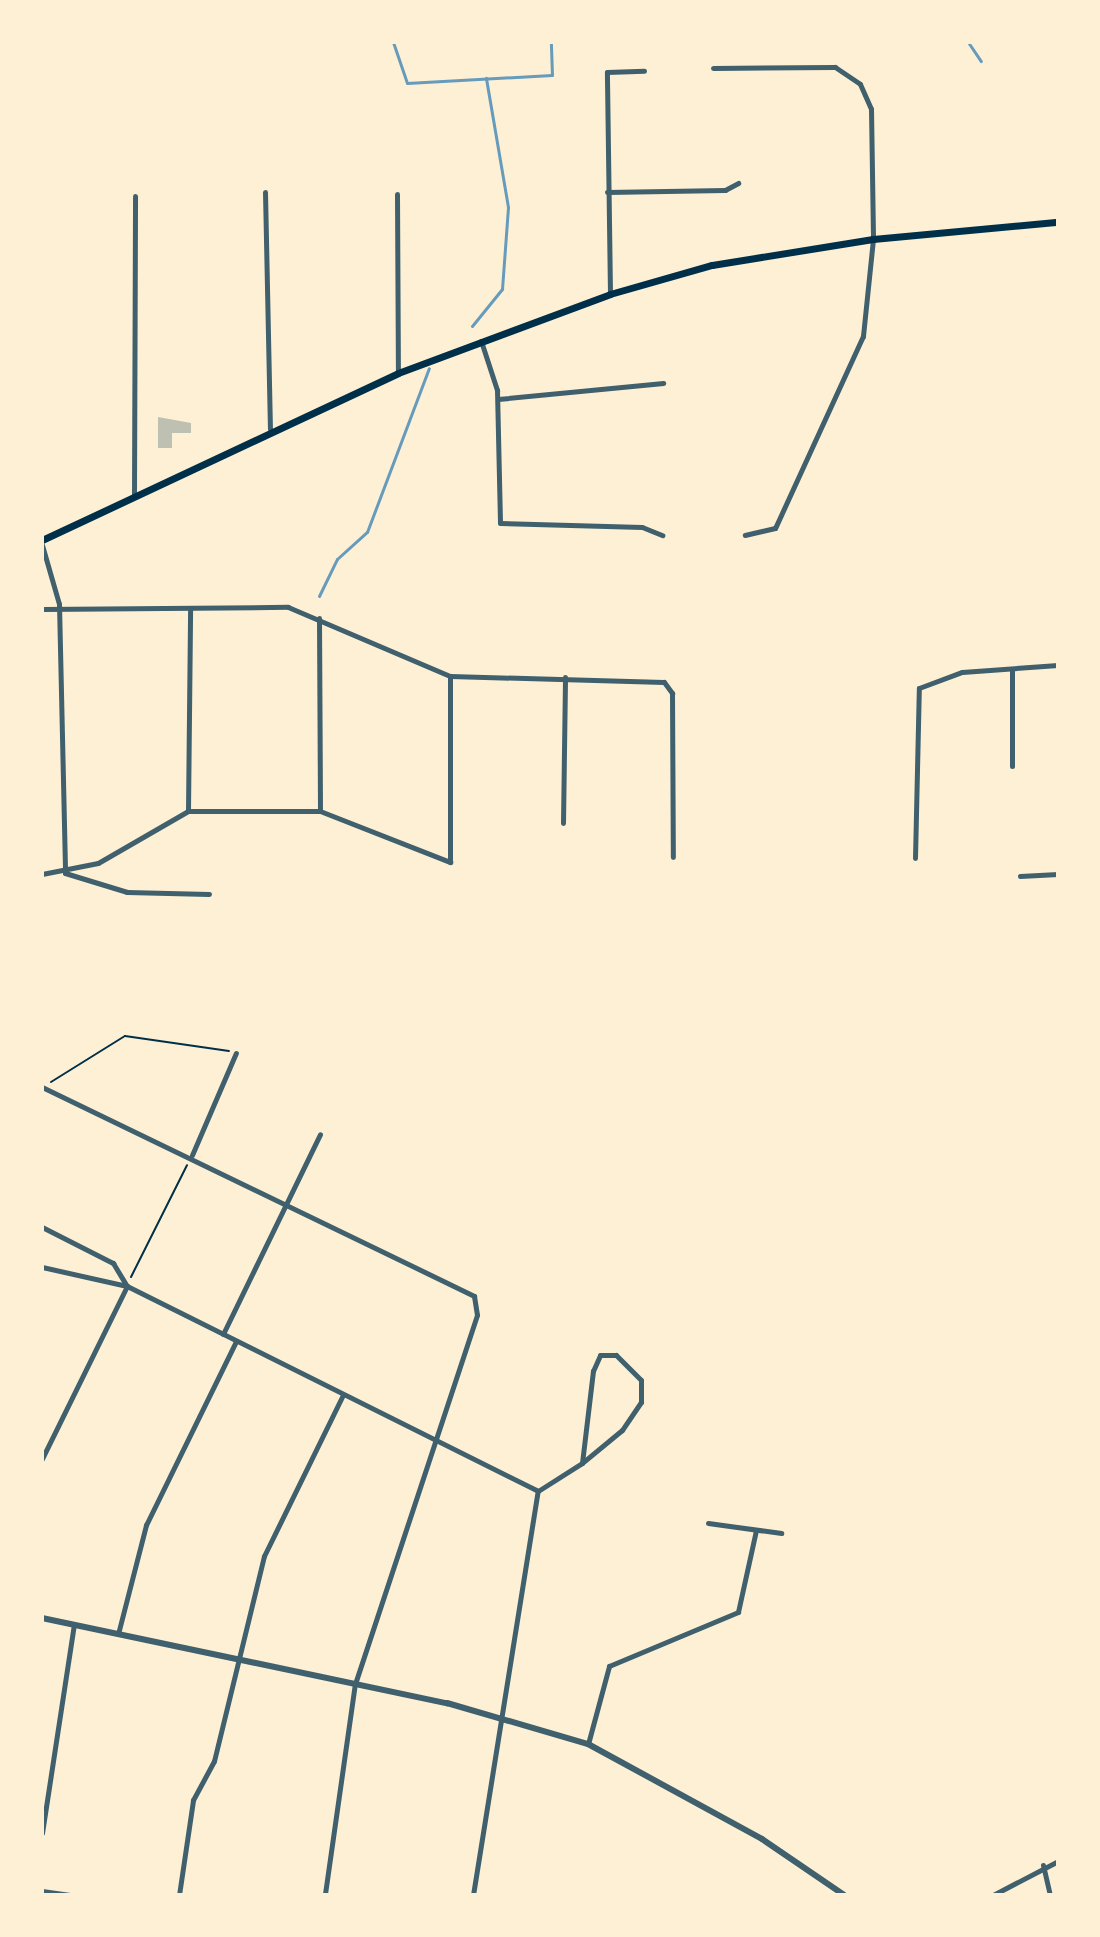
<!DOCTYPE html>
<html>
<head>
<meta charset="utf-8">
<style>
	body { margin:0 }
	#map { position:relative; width:1100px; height:1937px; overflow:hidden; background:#fdf0d5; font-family:Bitter,serif }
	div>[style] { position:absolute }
	.stream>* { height:3px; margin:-1.5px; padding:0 1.5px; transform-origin:1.5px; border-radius:1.5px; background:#669bbc }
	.building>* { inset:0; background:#bec0b2 }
	.path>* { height:2px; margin:-1px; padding:0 1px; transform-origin:1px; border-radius:1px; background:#003049 }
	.minor>* { height:5px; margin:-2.5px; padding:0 2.5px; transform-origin:2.5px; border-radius:2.5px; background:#3f606c }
	.tertiary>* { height:6px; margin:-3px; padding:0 3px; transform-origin:3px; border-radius:3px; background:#3f606c }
	.secondary>* { height:7px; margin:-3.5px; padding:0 3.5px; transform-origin:3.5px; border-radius:3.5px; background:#003049 }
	span { translate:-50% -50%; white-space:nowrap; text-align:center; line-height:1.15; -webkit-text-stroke:8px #fdf0d5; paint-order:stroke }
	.frame { position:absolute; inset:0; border:44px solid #fdf0d5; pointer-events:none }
</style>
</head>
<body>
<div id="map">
	<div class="stream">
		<i style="left:393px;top:42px;width:43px;rotate:71.1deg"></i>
		<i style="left:407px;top:83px;width:145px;rotate:-3.2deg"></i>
		<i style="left:552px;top:75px;width:33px;rotate:-92deg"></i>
		<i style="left:968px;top:42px;width:23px;rotate:56deg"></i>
		<i style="left:472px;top:326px;width:48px;rotate:-51deg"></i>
		<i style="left:502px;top:289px;width:82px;rotate:-85.8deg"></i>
		<i style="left:508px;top:207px;width:131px;rotate:-99.7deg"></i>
		<i style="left:319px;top:596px;width:41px;rotate:-64.1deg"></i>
		<i style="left:337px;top:559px;width:40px;rotate:-42deg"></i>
		<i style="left:367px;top:532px;width:175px;rotate:-69.3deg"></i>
	</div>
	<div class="building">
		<i style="clip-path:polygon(158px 417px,191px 423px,191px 433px,172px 433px,172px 448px,158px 448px)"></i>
	</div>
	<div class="path">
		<i style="left:51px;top:1082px;width:87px;rotate:-31.9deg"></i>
		<i style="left:125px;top:1036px;width:105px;rotate:8.2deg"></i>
		<i style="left:131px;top:1277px;width:125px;rotate:-63.4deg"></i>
	</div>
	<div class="minor">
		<i style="left:713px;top:68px;width:122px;rotate:-0.5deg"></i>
		<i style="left:835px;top:67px;width:30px;rotate:34deg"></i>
		<i style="left:860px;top:84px;width:27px;rotate:66deg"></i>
		<i style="left:871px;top:109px;width:130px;rotate:89.1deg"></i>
		<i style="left:873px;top:239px;width:98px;rotate:95.9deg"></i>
		<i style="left:863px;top:336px;width:211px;rotate:114.6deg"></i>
		<i style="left:775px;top:528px;width:31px;rotate:167deg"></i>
		<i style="left:265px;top:192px;width:237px;rotate:88.8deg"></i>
		<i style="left:607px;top:192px;width:118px;rotate:-1deg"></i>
		<i style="left:725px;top:190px;width:15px;rotate:-28deg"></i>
		<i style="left:397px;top:194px;width:179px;rotate:89.7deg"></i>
		<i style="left:610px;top:294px;width:222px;rotate:-90.8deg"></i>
		<i style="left:607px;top:72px;width:37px;rotate:-2deg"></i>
		<i style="left:481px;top:341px;width:52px;rotate:71.9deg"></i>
		<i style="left:497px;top:390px;width:133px;rotate:88.7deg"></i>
		<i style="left:500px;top:523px;width:142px;rotate:1.6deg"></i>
		<i style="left:642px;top:527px;width:22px;rotate:22deg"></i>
		<i style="left:498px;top:399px;width:166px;rotate:-5.5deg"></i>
		<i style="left:134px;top:496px;width:300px;rotate:-89.8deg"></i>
		<i style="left:42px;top:545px;width:61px;rotate:73.9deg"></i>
		<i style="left:59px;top:604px;width:269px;rotate:88.7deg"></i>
		<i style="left:65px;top:873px;width:65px;rotate:17deg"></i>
		<i style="left:127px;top:892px;width:82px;rotate:1.4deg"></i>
		<i style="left:42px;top:609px;width:246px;rotate:-0.5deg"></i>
		<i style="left:288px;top:607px;width:176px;rotate:23.1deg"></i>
		<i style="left:450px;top:676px;width:214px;rotate:1.6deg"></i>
		<i style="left:664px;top:682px;width:14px;rotate:54deg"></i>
		<i style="left:672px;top:693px;width:164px;rotate:89.7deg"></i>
		<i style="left:319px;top:618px;width:193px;rotate:89.7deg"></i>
		<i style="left:1012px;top:671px;width:95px;rotate:90deg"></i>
		<i style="left:188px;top:811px;width:203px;rotate:-89.4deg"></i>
		<i style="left:563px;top:823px;width:146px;rotate:-89.2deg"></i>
		<i style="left:915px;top:858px;width:170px;rotate:-88.7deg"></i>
		<i style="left:919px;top:688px;width:46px;rotate:-20.4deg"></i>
		<i style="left:962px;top:672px;width:96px;rotate:-4.2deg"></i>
		<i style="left:42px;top:874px;width:57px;rotate:-11.1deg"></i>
		<i style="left:98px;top:863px;width:104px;rotate:-30deg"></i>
		<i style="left:188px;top:811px;width:132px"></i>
		<i style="left:320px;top:811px;width:140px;rotate:21.4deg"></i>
		<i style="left:450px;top:862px;width:186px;rotate:-90deg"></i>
		<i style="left:1020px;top:876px;width:38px;rotate:-3deg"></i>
		<i style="left:42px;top:1087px;width:480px;rotate:25.8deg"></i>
		<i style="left:474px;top:1296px;width:19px;rotate:81deg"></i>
		<i style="left:477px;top:1315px;width:388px;rotate:108.3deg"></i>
		<i style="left:355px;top:1683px;width:214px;rotate:98.1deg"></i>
		<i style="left:192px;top:1155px;width:111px;rotate:-66.7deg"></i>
		<i style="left:42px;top:1227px;width:80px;rotate:26.9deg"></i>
		<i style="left:113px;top:1263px;width:27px;rotate:59deg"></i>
		<i style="left:127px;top:1286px;width:193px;rotate:116.2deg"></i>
		<i style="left:42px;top:1267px;width:87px;rotate:12.6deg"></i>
		<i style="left:127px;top:1286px;width:459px;rotate:26.5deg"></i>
		<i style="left:223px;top:1334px;width:222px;rotate:-64.1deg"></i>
		<i style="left:538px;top:1491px;width:52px;rotate:-32.5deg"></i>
		<i style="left:582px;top:1463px;width:93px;rotate:-83.2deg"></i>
		<i style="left:593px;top:1371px;width:17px;rotate:-66deg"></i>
		<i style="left:600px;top:1355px;width:16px"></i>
		<i style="left:616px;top:1355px;width:35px;rotate:45deg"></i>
		<i style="left:641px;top:1380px;width:22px;rotate:90deg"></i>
		<i style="left:641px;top:1402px;width:34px;rotate:124deg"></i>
		<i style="left:622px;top:1430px;width:52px;rotate:140.5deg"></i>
		<i style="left:708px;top:1523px;width:74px;rotate:7.8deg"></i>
		<i style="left:118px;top:1634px;width:113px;rotate:-75.6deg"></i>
		<i style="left:146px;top:1525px;width:205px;rotate:-63.9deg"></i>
		<i style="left:588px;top:1744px;width:81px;rotate:-74.9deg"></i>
		<i style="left:609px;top:1666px;width:140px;rotate:-22.7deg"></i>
		<i style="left:738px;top:1612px;width:84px;rotate:-77.6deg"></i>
		<i style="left:42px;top:1833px;width:210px;rotate:-81.3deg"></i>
		<i style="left:1043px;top:1865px;width:31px;rotate:77deg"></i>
		<i style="left:42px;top:1891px;width:30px;rotate:8deg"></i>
		<i style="left:179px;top:1895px;width:96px;rotate:-81.6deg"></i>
		<i style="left:193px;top:1800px;width:44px;rotate:-61.7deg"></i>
		<i style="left:214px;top:1761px;width:211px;rotate:-76.3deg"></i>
		<i style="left:264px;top:1556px;width:179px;rotate:-63.9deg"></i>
		<i style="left:473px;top:1895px;width:409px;rotate:-80.9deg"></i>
		<i style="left:993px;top:1895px;width:73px;rotate:-27.6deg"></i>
	</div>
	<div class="tertiary">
		<i style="left:42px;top:1618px;width:414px;rotate:11.9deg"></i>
		<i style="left:447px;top:1703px;width:147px;rotate:16.2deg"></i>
		<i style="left:588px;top:1744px;width:198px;rotate:28.6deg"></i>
		<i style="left:762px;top:1839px;width:99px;rotate:34.3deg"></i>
	</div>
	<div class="secondary">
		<i style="left:42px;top:540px;width:393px;rotate:-25.1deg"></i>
		<i style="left:398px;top:373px;width:226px;rotate:-20.4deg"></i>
		<i style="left:610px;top:294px;width:106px;rotate:-15.9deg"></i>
		<i style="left:712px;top:265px;width:163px;rotate:-9.2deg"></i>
		<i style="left:873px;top:239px;width:186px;rotate:-5.3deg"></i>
	</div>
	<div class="frame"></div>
</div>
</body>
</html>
